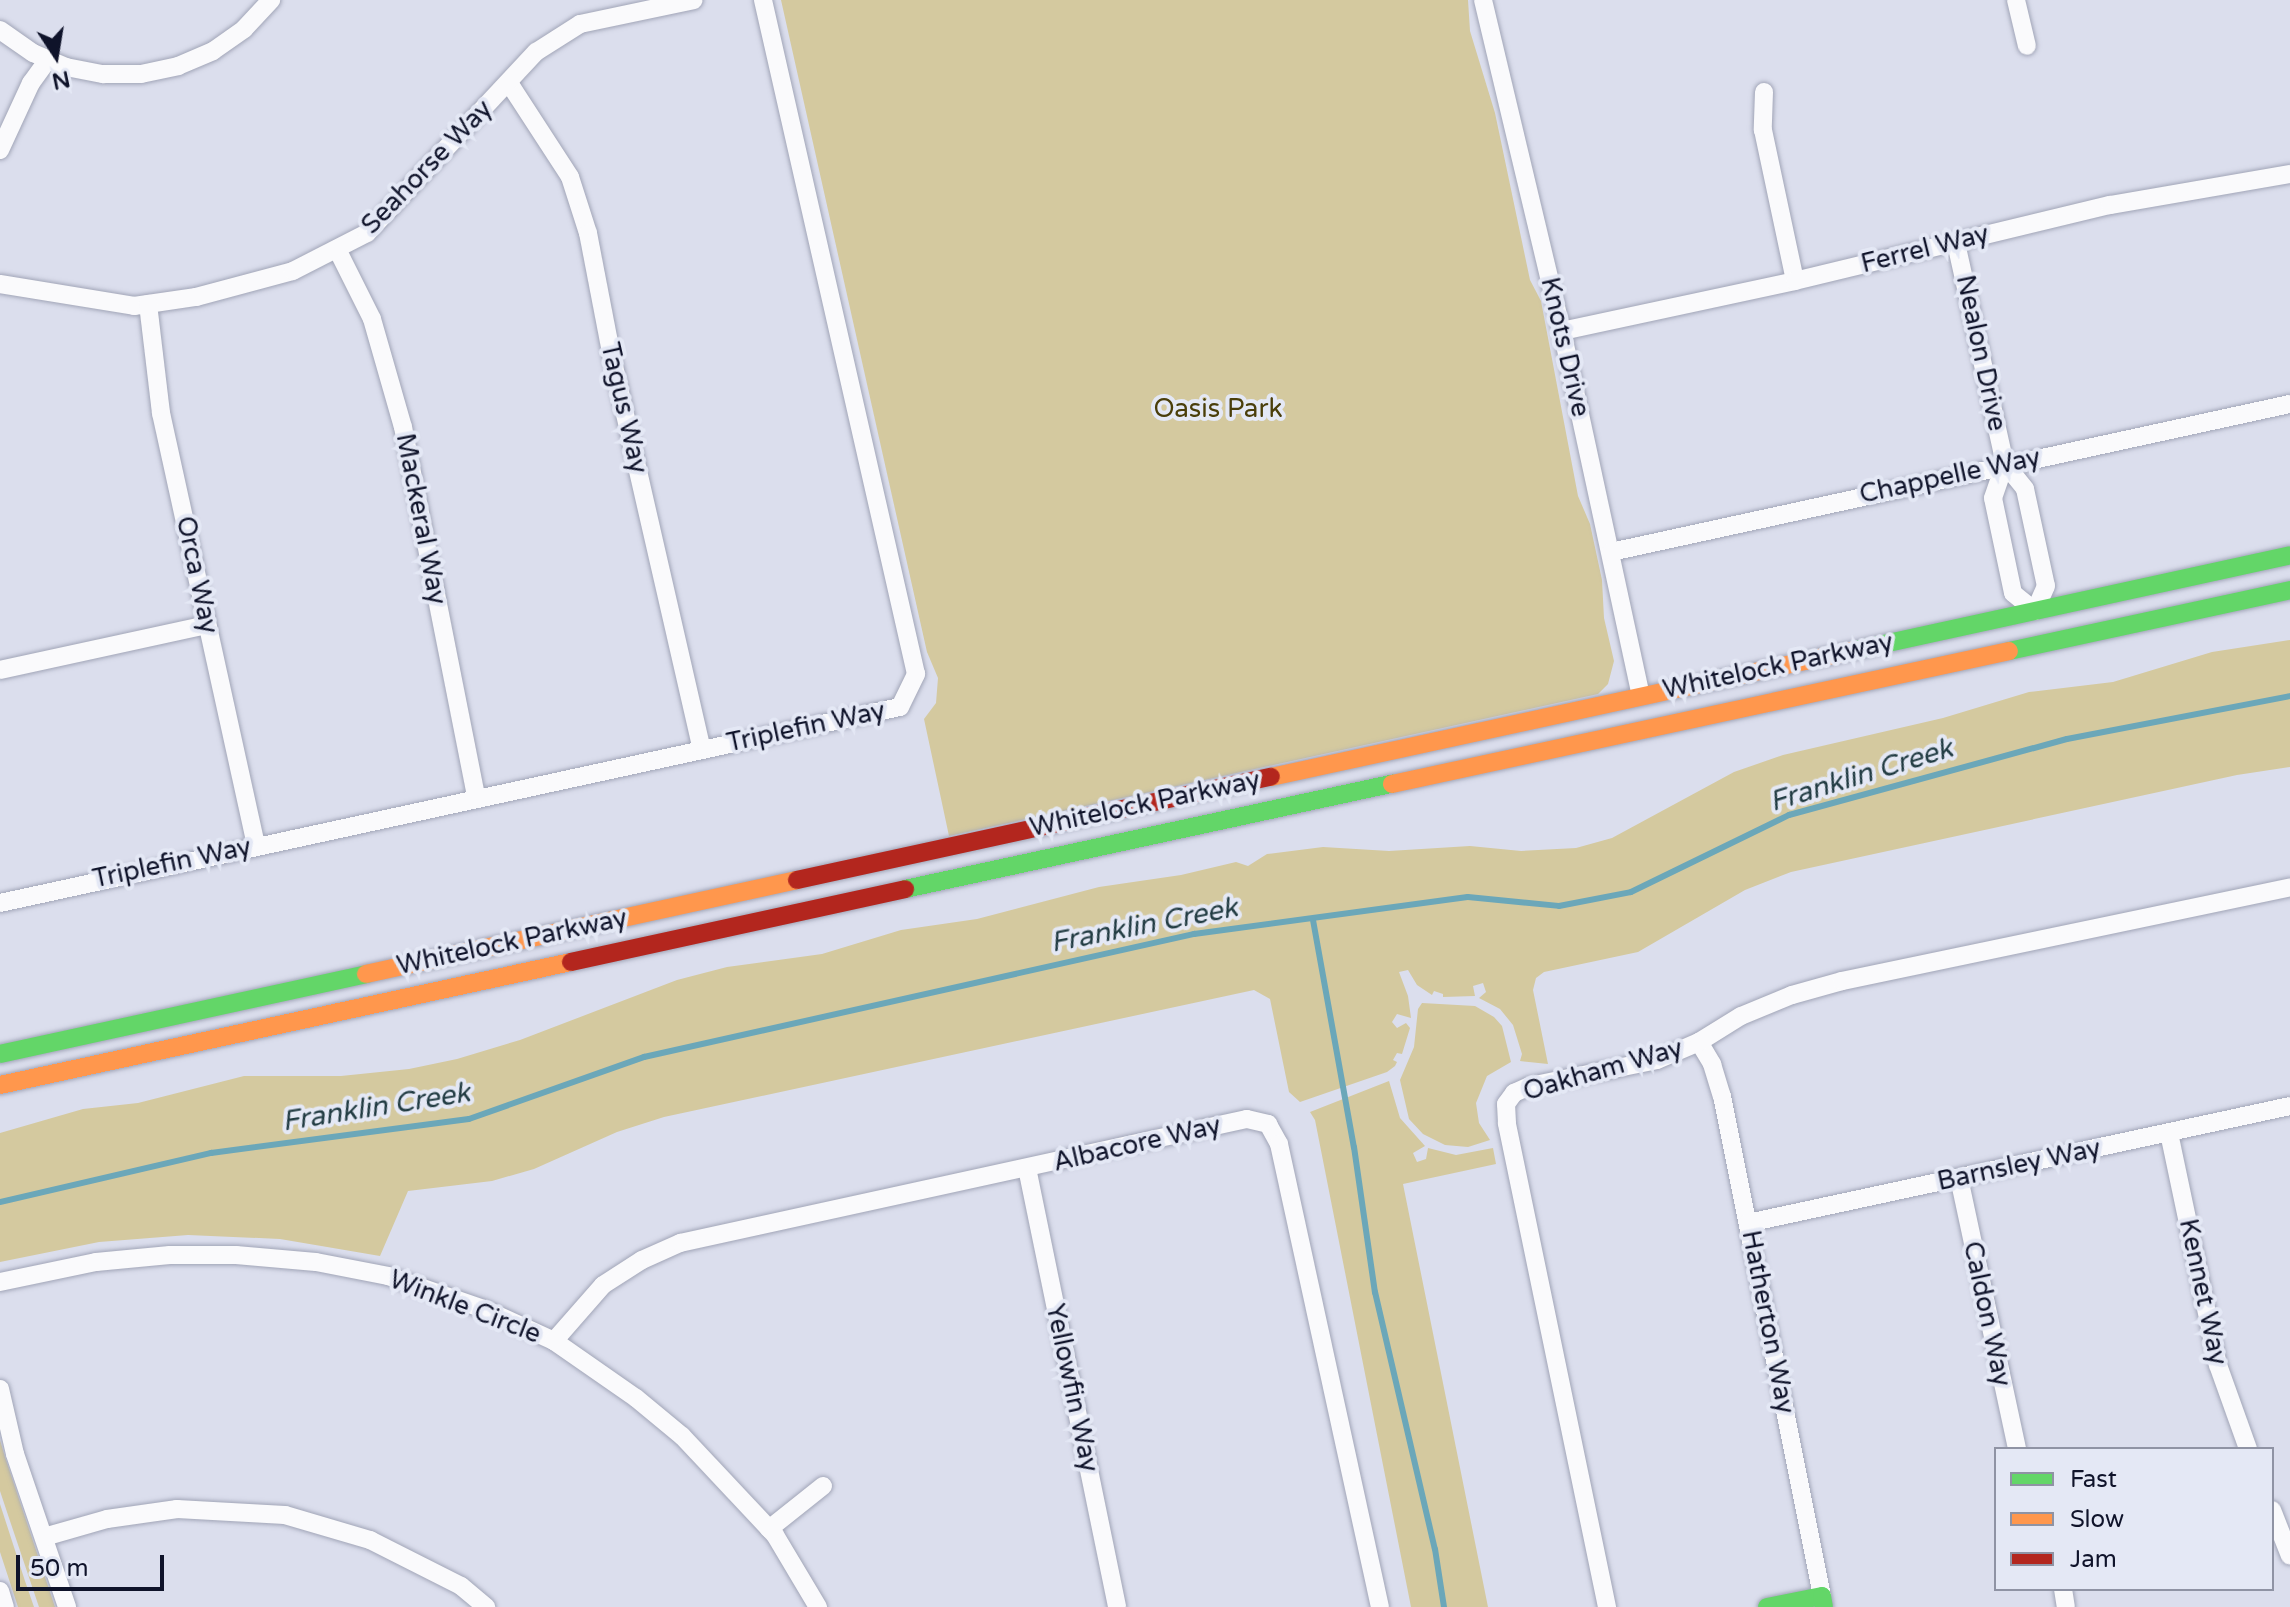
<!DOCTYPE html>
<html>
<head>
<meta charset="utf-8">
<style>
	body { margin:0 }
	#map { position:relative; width:2290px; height:1607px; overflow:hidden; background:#dbdeed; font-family:"Varela Round",sans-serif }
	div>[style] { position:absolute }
	.green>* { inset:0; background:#d4c99f }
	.stream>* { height:6px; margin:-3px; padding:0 3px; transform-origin:3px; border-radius:3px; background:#6ba7b9 }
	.roads { filter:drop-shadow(0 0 2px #a1a5b7) drop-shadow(0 0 2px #a1a5b7) }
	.street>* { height:18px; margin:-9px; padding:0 9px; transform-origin:9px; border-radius:9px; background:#fafafc }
	.fast>* { height:18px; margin:-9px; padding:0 9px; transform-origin:9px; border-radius:9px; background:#63d668 }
	.slow>* { height:18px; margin:-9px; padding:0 9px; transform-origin:9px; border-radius:9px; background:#ff974d }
	.jam>* { height:18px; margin:-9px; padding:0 9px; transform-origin:9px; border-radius:9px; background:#b3261e }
	span { translate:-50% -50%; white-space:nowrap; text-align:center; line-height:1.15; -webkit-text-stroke:8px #e4e8f5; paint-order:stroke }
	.street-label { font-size:26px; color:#0f132a }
	.park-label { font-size:26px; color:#4a3e0a }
	.water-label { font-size:28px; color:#223c43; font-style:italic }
	.legend { position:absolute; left:1994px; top:1447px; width:280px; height:144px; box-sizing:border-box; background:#e4e8f5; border:2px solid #8f93a4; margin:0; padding:10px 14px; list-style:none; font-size:24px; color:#0f132a }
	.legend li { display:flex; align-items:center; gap:16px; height:40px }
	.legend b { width:40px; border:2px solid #8f93a4 }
	.north { position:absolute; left:16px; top:16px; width:80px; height:80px; -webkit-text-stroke:6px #e4e8f5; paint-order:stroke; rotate:168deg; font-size:22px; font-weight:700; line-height:32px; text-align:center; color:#0f132a }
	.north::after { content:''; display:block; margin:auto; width:28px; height:36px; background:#0f132a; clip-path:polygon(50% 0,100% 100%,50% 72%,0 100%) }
	.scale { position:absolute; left:16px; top:1555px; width:148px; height:36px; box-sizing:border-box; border:4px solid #0f132a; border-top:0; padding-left:10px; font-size:24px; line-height:28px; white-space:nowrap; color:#0f132a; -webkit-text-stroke:6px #e4e8f5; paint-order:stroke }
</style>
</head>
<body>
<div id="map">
	<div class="green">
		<i style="clip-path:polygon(781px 0,1468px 0,1470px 31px,1495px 113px,1530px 280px,1541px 301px,1578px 496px,1590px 524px,1602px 580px,1604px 618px,1614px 661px,1608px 684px,1598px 694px,949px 836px,924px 719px,936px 703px,938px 678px,927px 652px)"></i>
		<i style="clip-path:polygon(2290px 640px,2290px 767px,2237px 775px,1791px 872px,1745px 890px,1638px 952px,1544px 972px,1536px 978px,1533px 990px,1548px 1064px,1520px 1061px,1522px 1054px,1513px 1025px,1500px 1009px,1479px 998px,1486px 992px,1483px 983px,1473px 986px,1475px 996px,1443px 997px,1443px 994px,1434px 991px,1432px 995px,1417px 985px,1408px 970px,1399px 972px,1408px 996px,1411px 1018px,1397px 1014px,1392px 1022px,1397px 1028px,1406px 1023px,1410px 1028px,1402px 1054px,1397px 1053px,1393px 1060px,1397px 1062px,1395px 1066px,1387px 1072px,1300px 1102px,1289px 1092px,1270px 999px,1254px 990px,664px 1117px,617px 1132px,534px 1169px,492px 1181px,408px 1191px,380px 1256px,280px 1239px,188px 1235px,99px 1242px,0 1262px,0 1133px,83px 1109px,138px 1103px,244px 1076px,341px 1076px,409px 1069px,457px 1059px,520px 1040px,677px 980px,727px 967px,822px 954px,901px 930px,977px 919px,1099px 887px,1181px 875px,1236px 862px,1248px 866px,1267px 854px,1323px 847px,1389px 851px,1470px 846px,1521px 851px,1576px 848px,1612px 838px,1734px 772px,1783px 755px,1943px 718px,2029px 692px,2113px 682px,2212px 652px)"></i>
		<i style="clip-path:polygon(1422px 1003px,1475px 1006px,1494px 1017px,1502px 1026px,1511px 1062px,1487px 1076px,1476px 1103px,1479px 1123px,1490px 1140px,1468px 1147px,1445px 1145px,1423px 1134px,1409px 1119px,1400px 1080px,1414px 1047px,1418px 1009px)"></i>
		<i style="clip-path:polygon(1389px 1081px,1400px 1118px,1425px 1146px,1413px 1153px,1417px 1162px,1426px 1159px,1428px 1148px,1456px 1155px,1493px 1148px,1496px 1164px,1403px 1184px,1488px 1607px,1411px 1607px,1315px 1120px,1310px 1112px)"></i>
		<i style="clip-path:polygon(0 1440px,5px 1457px,55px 1607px,39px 1607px,9px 1518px,0 1491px)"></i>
		<i style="clip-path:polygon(0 1504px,25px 1581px,34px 1607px,18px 1607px,0 1552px)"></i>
	</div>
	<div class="stream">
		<i style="left:1313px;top:920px;width:231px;rotate:79.8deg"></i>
		<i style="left:1354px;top:1147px;width:147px;rotate:81.8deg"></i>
		<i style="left:1375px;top:1292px;width:264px;rotate:76.9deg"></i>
		<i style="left:1435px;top:1549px;width:59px;rotate:81.2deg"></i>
		<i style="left:0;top:1202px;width:217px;rotate:-13.1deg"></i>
		<i style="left:211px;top:1153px;width:260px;rotate:-7.5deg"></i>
		<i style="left:469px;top:1119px;width:186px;rotate:-19.5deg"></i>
		<i style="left:644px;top:1057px;width:564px;rotate:-12.61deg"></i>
		<i style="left:1194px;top:934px;width:276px;rotate:-7.7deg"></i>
		<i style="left:1468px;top:897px;width:91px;rotate:5.6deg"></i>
		<i style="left:1559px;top:906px;width:73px;rotate:-11deg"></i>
		<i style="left:1631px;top:892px;width:176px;rotate:-26deg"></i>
		<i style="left:1789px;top:815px;width:288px;rotate:-15.3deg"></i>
		<i style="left:2067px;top:739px;width:227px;rotate:-10.9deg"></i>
	</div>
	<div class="roads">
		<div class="street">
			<i style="left:1483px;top:0;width:340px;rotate:76.6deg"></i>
			<i style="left:1562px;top:331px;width:373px;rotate:77.8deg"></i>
			<i style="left:2016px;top:0;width:47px;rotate:76.6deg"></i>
			<i style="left:0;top:30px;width:40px;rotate:34.9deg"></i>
			<i style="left:33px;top:53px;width:36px;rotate:23deg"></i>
			<i style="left:66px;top:67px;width:38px;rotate:11deg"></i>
			<i style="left:103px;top:74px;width:38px"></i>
			<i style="left:141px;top:74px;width:38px;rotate:-12deg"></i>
			<i style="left:178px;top:66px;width:38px;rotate:-23deg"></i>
			<i style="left:213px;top:51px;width:38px;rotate:-35deg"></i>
			<i style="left:244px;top:29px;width:40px;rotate:-47deg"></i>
			<i style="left:509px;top:83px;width:112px;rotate:57deg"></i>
			<i style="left:570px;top:177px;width:59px;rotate:72.2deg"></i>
			<i style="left:588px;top:233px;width:122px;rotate:79.1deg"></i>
			<i style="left:611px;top:353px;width:407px;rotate:77.1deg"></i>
			<i style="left:1764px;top:92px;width:38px;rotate:92deg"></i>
			<i style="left:1763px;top:130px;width:154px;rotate:78deg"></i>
			<i style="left:0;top:150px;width:74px;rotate:-65.2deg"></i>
			<i style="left:31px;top:83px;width:29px;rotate:-54deg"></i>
			<i style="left:1956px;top:243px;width:226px;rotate:77.5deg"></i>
			<i style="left:2005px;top:464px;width:32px;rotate:51deg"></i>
			<i style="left:2025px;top:489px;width:99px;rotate:77.8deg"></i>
			<i style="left:2046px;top:586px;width:27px;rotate:114deg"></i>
			<i style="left:2035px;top:611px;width:28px;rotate:-141deg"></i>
			<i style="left:2013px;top:593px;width:97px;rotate:-101.9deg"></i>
			<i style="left:1993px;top:498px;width:36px;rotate:-71deg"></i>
			<i style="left:337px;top:249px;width:78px;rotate:63.4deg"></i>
			<i style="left:372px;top:319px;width:112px;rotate:74deg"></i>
			<i style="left:403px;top:427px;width:377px;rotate:78.8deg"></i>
			<i style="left:0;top:284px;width:136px;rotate:9.3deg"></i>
			<i style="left:134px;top:306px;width:63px;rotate:-8.3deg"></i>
			<i style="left:196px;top:297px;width:100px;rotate:-15deg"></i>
			<i style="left:293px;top:271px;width:83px;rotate:-27.2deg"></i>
			<i style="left:367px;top:233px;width:248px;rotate:-47deg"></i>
			<i style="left:536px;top:52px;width:52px;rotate:-32.5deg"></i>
			<i style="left:580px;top:24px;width:116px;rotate:-11.9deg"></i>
			<i style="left:148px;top:304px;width:110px;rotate:83.2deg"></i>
			<i style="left:161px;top:413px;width:442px;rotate:77.6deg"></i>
			<i style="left:1562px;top:331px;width:238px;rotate:-12.1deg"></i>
			<i style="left:1795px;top:281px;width:324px;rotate:-13.6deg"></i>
			<i style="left:2110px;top:205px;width:183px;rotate:-9.8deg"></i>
			<i style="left:1611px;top:552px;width:695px;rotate:-12.3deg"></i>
			<i style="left:0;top:670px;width:212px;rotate:-12.3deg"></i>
			<i style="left:0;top:903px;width:921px;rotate:-12.29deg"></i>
			<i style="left:900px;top:707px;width:37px;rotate:-64deg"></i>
			<i style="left:916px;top:674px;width:691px;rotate:-102.79deg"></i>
			<i style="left:1699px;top:1042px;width:26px;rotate:59deg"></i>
			<i style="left:1712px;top:1064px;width:34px;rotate:73deg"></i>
			<i style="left:1722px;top:1096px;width:510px;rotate:78.69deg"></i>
			<i style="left:2169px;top:1133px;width:237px;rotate:78.1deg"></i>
			<i style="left:2218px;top:1365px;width:89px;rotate:70.3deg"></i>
			<i style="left:1027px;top:1168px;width:448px;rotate:78.4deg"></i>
			<i style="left:1959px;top:1178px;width:277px;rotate:77.9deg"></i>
			<i style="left:1748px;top:1223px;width:554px;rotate:-12.18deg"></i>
			<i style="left:0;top:1282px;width:98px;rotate:-11.8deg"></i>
			<i style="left:96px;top:1262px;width:74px;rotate:-5.4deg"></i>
			<i style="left:170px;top:1255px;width:66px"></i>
			<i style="left:236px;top:1255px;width:80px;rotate:5deg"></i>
			<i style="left:316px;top:1262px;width:73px;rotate:11deg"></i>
			<i style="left:388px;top:1276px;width:102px;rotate:19deg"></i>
			<i style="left:484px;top:1309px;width:77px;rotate:24.6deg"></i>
			<i style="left:554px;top:1341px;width:100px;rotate:34.8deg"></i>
			<i style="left:636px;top:1398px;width:60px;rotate:39.6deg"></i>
			<i style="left:682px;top:1436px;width:136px;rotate:46.8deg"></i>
			<i style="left:775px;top:1535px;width:84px;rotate:59.2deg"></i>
			<i style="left:554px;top:1341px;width:74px;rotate:-48.8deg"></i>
			<i style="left:603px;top:1285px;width:46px;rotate:-32.7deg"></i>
			<i style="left:642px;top:1260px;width:42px;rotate:-24.1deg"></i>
			<i style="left:680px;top:1243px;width:580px;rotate:-12.34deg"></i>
			<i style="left:1247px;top:1119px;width:22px;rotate:13deg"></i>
			<i style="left:1268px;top:1124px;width:23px;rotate:61deg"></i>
			<i style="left:1279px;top:1144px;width:474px;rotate:77.7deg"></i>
			<i style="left:0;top:1389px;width:67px;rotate:77deg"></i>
			<i style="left:15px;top:1454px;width:162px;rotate:71.2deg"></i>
			<i style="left:2272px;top:1510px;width:49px;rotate:68.6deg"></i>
			<i style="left:769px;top:1529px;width:69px;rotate:-38.5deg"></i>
			<i style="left:44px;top:1537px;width:66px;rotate:-15.9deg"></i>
			<i style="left:107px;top:1519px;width:71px;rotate:-8.1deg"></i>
			<i style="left:177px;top:1509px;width:108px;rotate:3.2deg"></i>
			<i style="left:285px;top:1515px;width:89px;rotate:16.4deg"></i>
			<i style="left:370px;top:1540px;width:102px;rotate:26.8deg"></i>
			<i style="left:461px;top:1586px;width:33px;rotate:40deg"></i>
			<i style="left:2063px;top:1589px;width:18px;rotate:81deg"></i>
			<i style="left:0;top:1591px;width:17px;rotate:73deg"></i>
			<i style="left:1607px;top:1607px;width:494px;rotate:-101.7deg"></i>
			<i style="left:1507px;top:1123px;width:19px;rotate:-93deg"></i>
			<i style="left:1506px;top:1104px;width:14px;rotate:-54deg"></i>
			<i style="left:1514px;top:1093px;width:17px;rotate:-24deg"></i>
			<i style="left:1530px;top:1086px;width:130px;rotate:-11.6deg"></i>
			<i style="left:1657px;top:1060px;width:46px;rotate:-23.2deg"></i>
			<i style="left:1699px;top:1042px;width:49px;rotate:-31.8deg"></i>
			<i style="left:1741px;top:1016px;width:55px;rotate:-22.4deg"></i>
			<i style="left:1792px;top:995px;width:52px;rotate:-15.6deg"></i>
			<i style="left:1842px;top:981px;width:458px;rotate:-11.8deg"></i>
		</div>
		<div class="fast">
			<i style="left:1856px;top:650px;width:444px;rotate:-12.3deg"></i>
			<i style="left:2009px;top:651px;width:288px;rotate:-12.2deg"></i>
			<i style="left:905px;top:889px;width:498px;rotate:-12.2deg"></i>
			<i style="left:0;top:1054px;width:375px;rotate:-12.3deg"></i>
			<i style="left:1767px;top:1607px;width:56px;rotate:-11.3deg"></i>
			<i style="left:1822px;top:1596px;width:11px;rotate:80deg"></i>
		</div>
		<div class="slow">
			<i style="left:1271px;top:777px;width:599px;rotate:-12.25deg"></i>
			<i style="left:1392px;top:784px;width:631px;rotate:-12.16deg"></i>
			<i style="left:366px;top:974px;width:441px;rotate:-12.3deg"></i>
			<i style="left:0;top:1085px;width:584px;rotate:-12.16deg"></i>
		</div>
		<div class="jam">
			<i style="left:797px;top:880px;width:485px;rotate:-12.3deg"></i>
			<i style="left:571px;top:962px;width:342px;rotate:-12.3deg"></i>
		</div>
	</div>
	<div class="street-label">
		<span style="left:427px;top:167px;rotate:-46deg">Seahorse Way</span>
		<span style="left:1925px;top:249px;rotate:-14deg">Ferrel Way</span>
		<span style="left:1565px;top:347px;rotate:77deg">Knots Drive</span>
		<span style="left:1981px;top:353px;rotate:78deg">Nealon Drive</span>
		<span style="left:624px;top:408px;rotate:77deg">Tagus Way</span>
		<span style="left:1950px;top:476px;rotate:-12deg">Chappelle Way</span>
		<span style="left:421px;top:519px;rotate:79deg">Mackeral Way</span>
		<span style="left:197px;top:575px;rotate:78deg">Orca Way</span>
		<span style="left:1778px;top:666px;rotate:-12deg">Whitelock Parkway</span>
		<span style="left:806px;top:727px;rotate:-12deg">Triplefin Way</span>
		<span style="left:1145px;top:804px;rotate:-12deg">Whitelock Parkway</span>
		<span style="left:172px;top:863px;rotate:-12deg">Triplefin Way</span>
		<span style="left:512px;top:942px;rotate:-12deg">Whitelock Parkway</span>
		<span style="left:1603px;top:1070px;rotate:-16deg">Oakham Way</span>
		<span style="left:1137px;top:1144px;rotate:-13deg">Albacore Way</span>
		<span style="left:2019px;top:1165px;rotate:-12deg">Barnsley Way</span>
		<span style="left:2203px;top:1292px;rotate:78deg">Kennet Way</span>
		<span style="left:465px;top:1307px;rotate:21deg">Winkle Circle</span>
		<span style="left:1987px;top:1314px;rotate:78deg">Caldon Way</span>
		<span style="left:1768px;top:1322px;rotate:79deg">Hatherton Way</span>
		<span style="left:1072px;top:1388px;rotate:78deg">Yellowfin Way</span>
	</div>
	<div class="park-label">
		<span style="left:1218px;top:409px">Oasis Park</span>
	</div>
	<div class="water-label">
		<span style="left:1861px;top:775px;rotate:-17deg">Franklin Creek</span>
		<span style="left:1144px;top:925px;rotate:-11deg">Franklin Creek</span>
		<span style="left:376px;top:1107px;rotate:-9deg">Franklin Creek</span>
	</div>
	<ul class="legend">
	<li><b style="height:10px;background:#63d668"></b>Fast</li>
	<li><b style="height:10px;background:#ff974d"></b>Slow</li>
	<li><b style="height:10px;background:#b3261e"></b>Jam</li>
	</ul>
	<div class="north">N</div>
	<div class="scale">50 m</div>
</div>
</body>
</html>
